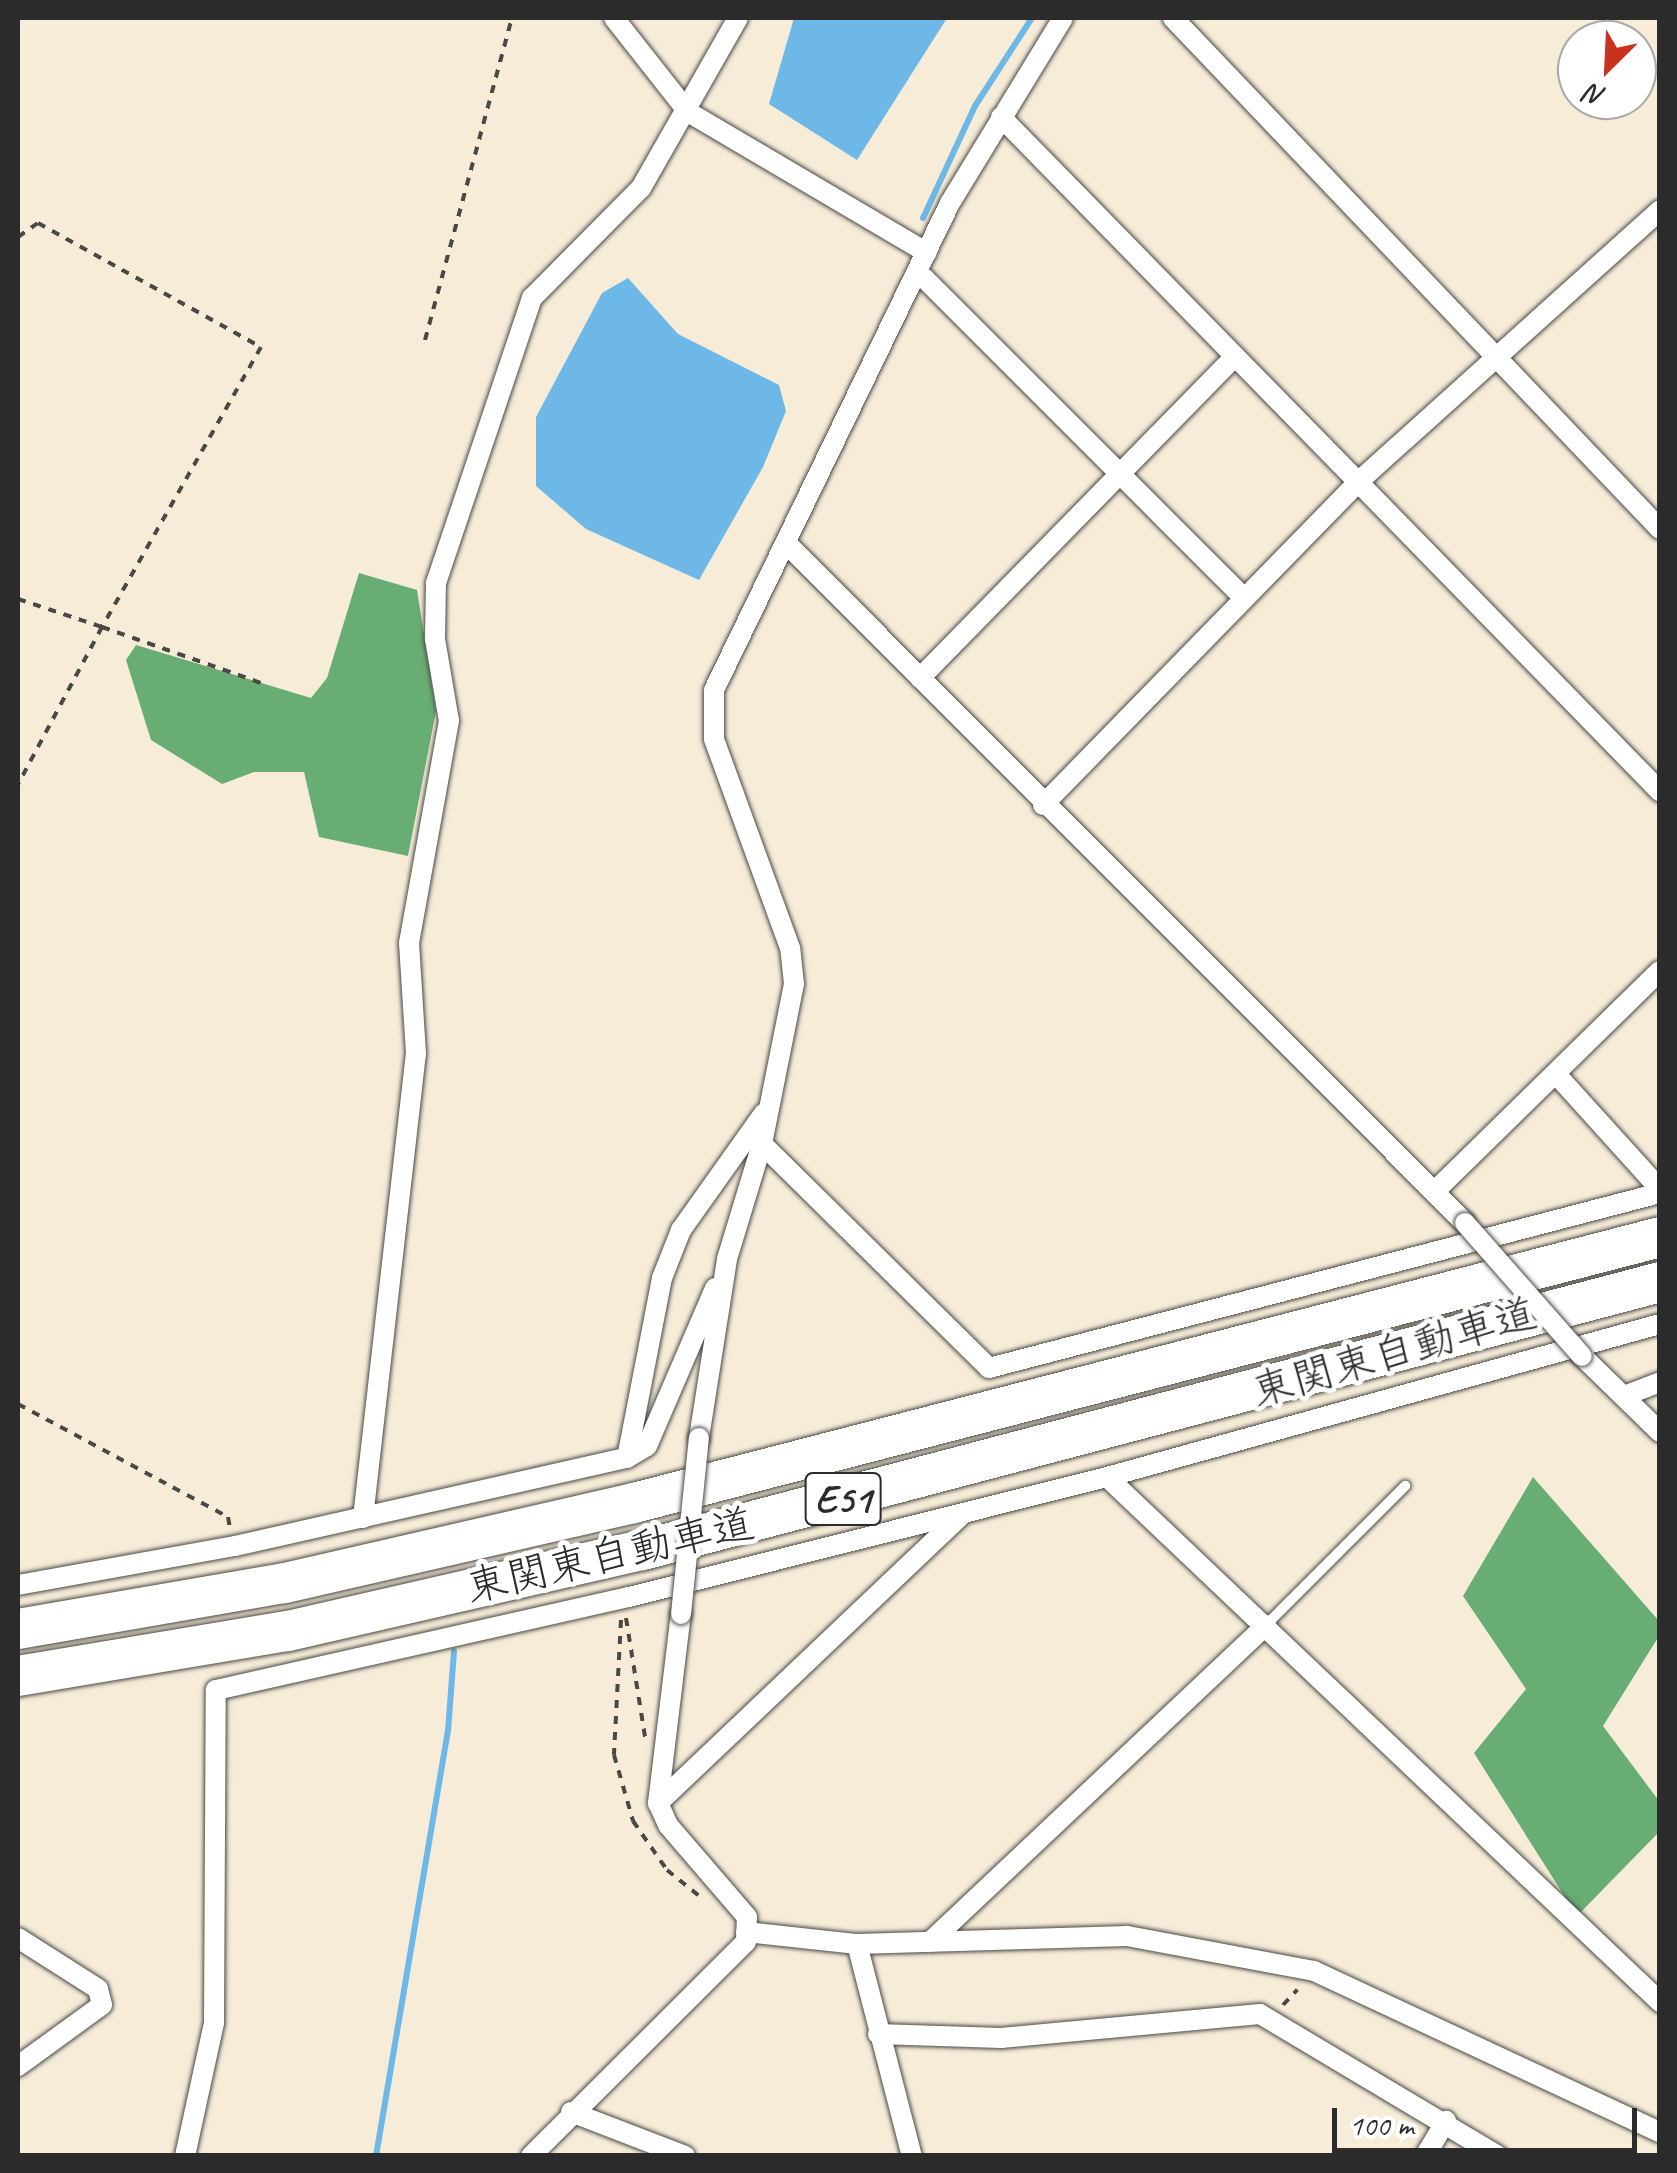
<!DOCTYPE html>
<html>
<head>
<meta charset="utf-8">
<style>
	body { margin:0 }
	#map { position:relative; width:1677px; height:2173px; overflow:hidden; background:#f6ecd8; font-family:Caveat,"Klee One",sans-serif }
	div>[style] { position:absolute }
	.forest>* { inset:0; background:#68ae74 }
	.water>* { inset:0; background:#6db8e6 }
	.stream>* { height:6px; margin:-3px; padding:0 3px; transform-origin:3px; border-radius:3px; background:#6db8e6 }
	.path>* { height:4px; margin-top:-2px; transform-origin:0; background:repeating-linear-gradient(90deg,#494845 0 8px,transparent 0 16px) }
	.roads { filter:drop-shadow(0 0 2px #494845) drop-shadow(0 0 2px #494845) }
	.lane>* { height:10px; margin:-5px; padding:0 5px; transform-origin:5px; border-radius:5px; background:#fff }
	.street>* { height:20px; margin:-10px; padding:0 10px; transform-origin:10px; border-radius:10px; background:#fff }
	.highway>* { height:40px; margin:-20px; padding:0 20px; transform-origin:20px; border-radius:20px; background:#fff }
	.bridges { filter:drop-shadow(0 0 2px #494845) drop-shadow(0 0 2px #494845) }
	.street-bridge>* { height:20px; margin:-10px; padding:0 10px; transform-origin:10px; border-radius:10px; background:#fff }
	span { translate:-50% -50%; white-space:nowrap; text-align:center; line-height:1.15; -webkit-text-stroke:10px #fff; paint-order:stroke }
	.shield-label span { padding:2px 8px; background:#fff; border:2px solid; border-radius:8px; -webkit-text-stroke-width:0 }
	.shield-label { font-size:40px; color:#2b2b2b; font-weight:700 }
	.street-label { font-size:42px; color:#2b2b2b }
	.frame { position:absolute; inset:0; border:20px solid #2b2b2b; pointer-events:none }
	.north { position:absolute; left:1557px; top:20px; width:100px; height:100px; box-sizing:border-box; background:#fff; border:2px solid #aaa; border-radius:50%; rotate:204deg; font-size:28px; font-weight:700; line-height:40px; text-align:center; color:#2b2b2b }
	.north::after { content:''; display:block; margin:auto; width:35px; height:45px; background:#c8321e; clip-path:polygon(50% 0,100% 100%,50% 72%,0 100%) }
	.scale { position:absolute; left:1332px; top:2108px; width:305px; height:45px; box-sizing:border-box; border:5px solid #2b2b2b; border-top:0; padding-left:12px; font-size:30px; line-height:35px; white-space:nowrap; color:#2b2b2b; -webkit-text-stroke:8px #fff; paint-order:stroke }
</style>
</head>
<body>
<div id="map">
	<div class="forest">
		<i style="clip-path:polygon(359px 573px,417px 590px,436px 711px,408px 856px,319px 837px,304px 772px,254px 772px,222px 784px,151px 740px,126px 660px,136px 645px,311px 698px,327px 678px)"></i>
		<i style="clip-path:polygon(1533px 1477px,1659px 1621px,1659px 1636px,1603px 1726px,1659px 1801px,1659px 1832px,1577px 1916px,1474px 1753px,1526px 1689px,1463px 1596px)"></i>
	</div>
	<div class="water">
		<i style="clip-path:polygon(794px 18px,947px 18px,857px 160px,769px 104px)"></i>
		<i style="clip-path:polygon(628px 278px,678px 334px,779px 385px,786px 411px,763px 467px,699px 580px,586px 529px,536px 486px,536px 417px,602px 293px)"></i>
	</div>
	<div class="stream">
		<i style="left:923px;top:218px;width:123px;rotate:-65.1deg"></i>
		<i style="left:975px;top:106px;width:105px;rotate:-57.1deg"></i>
		<i style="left:376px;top:2156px;width:431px;rotate:-80.4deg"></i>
		<i style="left:448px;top:1731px;width:80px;rotate:-85.7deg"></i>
	</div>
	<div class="path">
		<i style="left:18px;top:237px;width:24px;rotate:-35deg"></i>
		<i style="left:38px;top:223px;width:255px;rotate:29.1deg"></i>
		<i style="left:261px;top:347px;width:322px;rotate:119.6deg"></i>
		<i style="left:102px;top:627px;width:175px;rotate:19.4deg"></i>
		<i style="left:425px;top:340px;width:334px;rotate:-74.9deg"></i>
		<i style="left:18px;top:599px;width:89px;rotate:18.4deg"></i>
		<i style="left:102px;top:627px;width:178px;rotate:118.1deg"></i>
		<i style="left:18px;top:1404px;width:238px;rotate:28.3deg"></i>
		<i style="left:228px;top:1517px;width:11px;rotate:80deg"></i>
		<i style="left:626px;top:1618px;width:121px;rotate:80.9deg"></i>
		<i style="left:621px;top:1620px;width:135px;rotate:93deg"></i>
		<i style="left:614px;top:1755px;width:69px;rotate:73.9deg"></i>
		<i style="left:633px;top:1821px;width:60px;rotate:55.2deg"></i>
		<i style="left:667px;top:1870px;width:46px;rotate:38.9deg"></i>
		<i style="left:1283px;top:2005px;width:21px;rotate:-47deg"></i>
	</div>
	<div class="roads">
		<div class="lane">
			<i style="left:1266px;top:1625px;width:197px;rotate:-45deg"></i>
		</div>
		<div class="street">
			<i style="left:614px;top:18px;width:120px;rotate:51.8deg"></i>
			<i style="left:688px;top:112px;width:277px;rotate:30.5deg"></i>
			<i style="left:1173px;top:18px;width:706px;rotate:46.38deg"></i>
			<i style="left:1001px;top:117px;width:511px;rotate:45.63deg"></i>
			<i style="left:1358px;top:482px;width:406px;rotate:-42deg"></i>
			<i style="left:917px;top:271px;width:462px;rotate:45deg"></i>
			<i style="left:788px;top:545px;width:958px;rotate:45.04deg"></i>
			<i style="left:920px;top:678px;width:450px;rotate:-45.6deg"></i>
			<i style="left:1043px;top:805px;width:451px;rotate:-45.7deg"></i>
			<i style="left:1358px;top:482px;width:433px;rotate:45.7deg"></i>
			<i style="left:1556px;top:1074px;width:155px;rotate:47.9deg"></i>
			<i style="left:762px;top:1144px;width:319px;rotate:44.6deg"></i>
			<i style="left:989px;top:1368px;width:693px;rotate:-14.62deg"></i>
			<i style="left:1436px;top:1190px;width:313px;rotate:-44.4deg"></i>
			<i style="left:1582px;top:1356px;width:109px;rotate:44.3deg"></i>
			<i style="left:1624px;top:1396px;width:39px;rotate:-21deg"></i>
			<i style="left:699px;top:1438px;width:181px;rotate:-81.1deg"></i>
			<i style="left:727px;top:1259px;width:120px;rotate:-73.1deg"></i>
			<i style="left:762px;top:1144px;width:163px;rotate:-78.7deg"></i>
			<i style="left:794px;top:984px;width:36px;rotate:-96deg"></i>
			<i style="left:790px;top:948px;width:222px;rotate:-110deg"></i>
			<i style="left:714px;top:739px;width:49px;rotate:-90deg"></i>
			<i style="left:714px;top:690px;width:541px;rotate:-64.15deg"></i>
			<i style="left:950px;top:203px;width:217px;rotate:-58.6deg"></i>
			<i style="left:627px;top:1458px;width:183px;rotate:-79deg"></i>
			<i style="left:662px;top:1278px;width:52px;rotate:-68.4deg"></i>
			<i style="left:681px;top:1230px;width:143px;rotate:-54.6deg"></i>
			<i style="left:1107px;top:1477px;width:763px;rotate:43.51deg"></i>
			<i style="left:363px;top:1518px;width:467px;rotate:-83.5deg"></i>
			<i style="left:416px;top:1054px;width:111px;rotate:-93.6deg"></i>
			<i style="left:409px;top:943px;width:226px;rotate:-79.8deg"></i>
			<i style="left:449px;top:721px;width:83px;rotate:-99.7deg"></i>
			<i style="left:435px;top:639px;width:56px;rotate:-89deg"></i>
			<i style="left:436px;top:583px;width:301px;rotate:-71.4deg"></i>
			<i style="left:532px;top:298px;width:155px;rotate:-45.3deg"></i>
			<i style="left:641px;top:188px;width:196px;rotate:-60.3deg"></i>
			<i style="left:18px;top:1585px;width:220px;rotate:-10.2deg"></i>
			<i style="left:235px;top:1546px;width:402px;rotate:-12.7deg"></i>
			<i style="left:627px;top:1458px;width:23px;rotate:-31deg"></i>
			<i style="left:647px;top:1446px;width:172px;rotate:-66.7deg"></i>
			<i style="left:658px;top:1803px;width:420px;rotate:-43.5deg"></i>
			<i style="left:746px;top:1932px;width:112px;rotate:6.2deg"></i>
			<i style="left:857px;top:1944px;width:270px;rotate:-1.7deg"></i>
			<i style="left:1127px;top:1936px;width:190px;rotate:10.6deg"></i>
			<i style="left:1314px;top:1971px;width:382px;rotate:25deg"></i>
			<i style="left:18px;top:1938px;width:95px;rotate:32.5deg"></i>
			<i style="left:98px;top:1989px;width:16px;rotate:76deg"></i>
			<i style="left:102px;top:2005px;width:104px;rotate:144deg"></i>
			<i style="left:930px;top:1942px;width:462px;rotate:-43.3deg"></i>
			<i style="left:857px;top:1944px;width:219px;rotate:75.5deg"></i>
			<i style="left:878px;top:2034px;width:123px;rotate:1.9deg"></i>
			<i style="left:1001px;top:2038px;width:260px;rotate:-5.3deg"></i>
			<i style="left:1260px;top:2014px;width:277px;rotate:30.8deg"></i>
			<i style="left:571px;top:2112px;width:122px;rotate:21.1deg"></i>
			<i style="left:185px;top:2156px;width:136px;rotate:-77.7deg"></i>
			<i style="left:214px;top:2023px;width:333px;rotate:-89.7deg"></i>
			<i style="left:216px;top:1690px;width:423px;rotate:-12.7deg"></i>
			<i style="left:629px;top:1597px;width:493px;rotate:-14.1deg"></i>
			<i style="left:1107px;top:1477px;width:574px;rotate:-15.47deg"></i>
			<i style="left:531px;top:2156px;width:303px;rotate:-44.9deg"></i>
			<i style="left:746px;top:1942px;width:25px;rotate:-88deg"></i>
			<i style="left:747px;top:1917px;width:121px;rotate:-130.7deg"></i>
			<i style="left:668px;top:1825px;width:24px;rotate:-114deg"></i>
			<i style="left:658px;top:1803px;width:190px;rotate:-83.1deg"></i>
			<i style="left:1425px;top:2156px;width:41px;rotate:-59deg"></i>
		</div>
		<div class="highway">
			<i style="left:18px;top:1629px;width:271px;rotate:-9.8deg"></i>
			<i style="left:285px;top:1583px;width:358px;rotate:-12.9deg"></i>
			<i style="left:634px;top:1503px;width:1060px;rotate:-14.53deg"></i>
			<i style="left:18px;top:1676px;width:274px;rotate:-9.5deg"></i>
			<i style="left:288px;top:1631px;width:364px;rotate:-12.9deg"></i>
			<i style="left:643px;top:1550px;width:1052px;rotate:-14.76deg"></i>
		</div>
	</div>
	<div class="bridges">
		<div class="street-bridge">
			<i style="left:1465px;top:1223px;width:177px;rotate:48.7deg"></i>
			<i style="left:681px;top:1614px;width:177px;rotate:-84.2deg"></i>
		</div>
	</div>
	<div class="shield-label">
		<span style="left:843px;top:1499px">E51</span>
	</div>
	<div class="street-label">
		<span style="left:1394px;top:1353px;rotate:-16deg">東関東自動車道</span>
		<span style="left:610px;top:1556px;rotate:-13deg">東関東自動車道</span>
	</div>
	<div class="frame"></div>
	<div class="north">N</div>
	<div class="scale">100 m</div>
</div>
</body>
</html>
